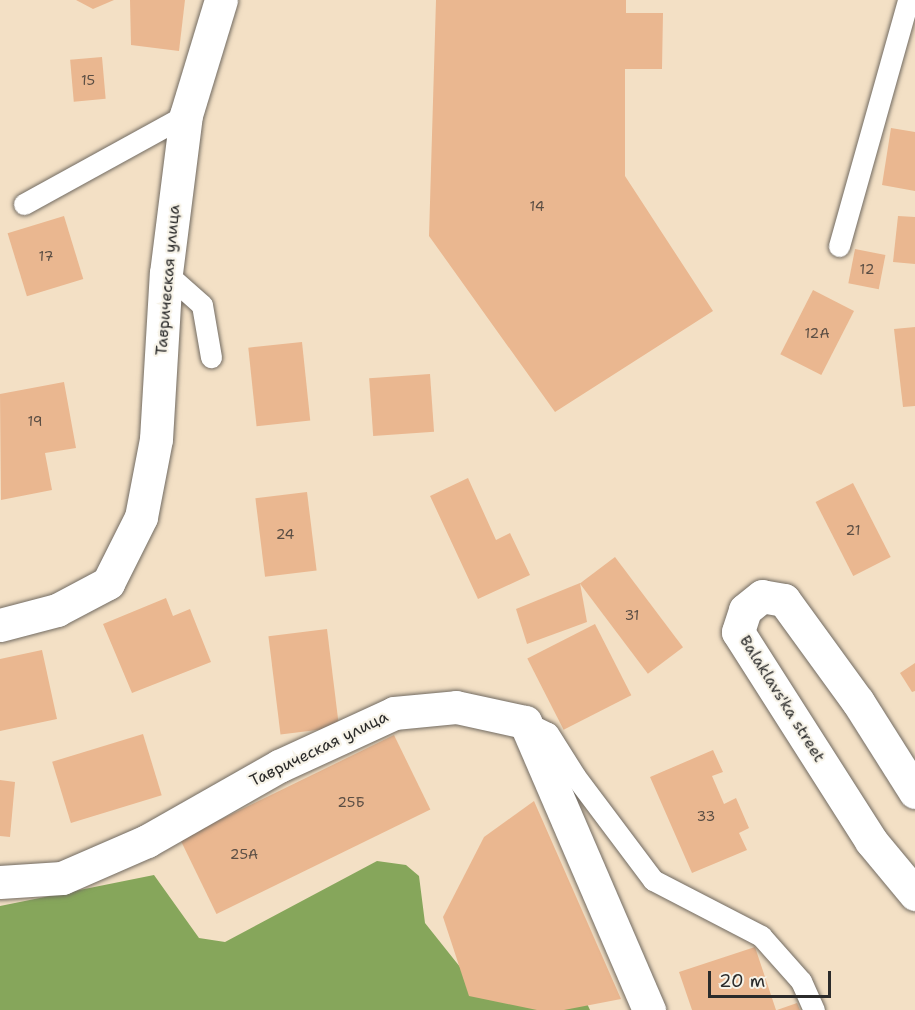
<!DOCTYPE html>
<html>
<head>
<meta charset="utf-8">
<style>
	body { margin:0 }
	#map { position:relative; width:915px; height:1010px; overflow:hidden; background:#f3e0c5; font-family:"Shantell Sans",sans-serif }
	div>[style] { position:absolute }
	.forest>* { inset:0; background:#86a65b }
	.building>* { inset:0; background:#eab790; transform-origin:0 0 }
	.roads { filter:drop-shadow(0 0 2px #716a61) drop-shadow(0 0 2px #716a61) }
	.lane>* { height:21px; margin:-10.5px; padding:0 10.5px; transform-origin:10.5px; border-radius:10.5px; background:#fff }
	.street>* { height:33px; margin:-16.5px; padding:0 16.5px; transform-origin:16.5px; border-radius:16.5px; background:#fff }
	span { translate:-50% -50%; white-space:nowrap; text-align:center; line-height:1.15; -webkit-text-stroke:4.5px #f7f3e8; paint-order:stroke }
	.number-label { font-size:14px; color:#5b4e44 }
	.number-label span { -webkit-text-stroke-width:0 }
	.street-label { font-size:16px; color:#2b2b2b }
	.scale { position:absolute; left:708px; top:971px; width:123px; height:27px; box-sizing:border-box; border:3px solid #2b2b2b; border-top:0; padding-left:8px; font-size:18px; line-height:21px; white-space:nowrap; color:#2b2b2b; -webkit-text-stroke:4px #f7f3e8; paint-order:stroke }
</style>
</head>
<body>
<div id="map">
	<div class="forest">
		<i style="clip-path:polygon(377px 861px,406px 865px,419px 876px,425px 923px,464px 972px,583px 995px,590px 1010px,0 1010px,0 906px,154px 875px,199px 938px,225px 942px)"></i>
	</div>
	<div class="building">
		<i style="clip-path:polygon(76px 0,114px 0,93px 9px)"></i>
		<i style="clip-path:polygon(130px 0,185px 0,179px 51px,131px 45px)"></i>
		<i style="clip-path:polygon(436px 0,626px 0,626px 13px,663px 13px,662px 69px,625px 69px,625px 176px,713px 311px,555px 412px,429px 236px)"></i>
		<i style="left:102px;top:57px;width:42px;height:32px;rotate:85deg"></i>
		<i style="clip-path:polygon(891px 128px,915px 132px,915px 191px,882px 185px)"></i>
		<i style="left:64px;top:216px;width:66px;height:59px;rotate:73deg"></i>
		<i style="clip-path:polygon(898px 216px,915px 217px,915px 264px,893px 262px)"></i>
		<i style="left:855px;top:249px;width:31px;height:35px;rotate:11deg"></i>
		<i style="left:813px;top:290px;width:46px;height:72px;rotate:27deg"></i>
		<i style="clip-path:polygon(915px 327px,915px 406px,903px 407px,894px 329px)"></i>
		<i style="left:302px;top:342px;width:79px;height:54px;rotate:84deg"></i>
		<i style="left:430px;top:374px;width:58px;height:61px;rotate:86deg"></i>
		<i style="clip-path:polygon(64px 382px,76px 448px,45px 453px,52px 490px,1px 500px,0 394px)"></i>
		<i style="clip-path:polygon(468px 478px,496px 540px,510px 533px,530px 575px,478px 599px,430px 496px)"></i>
		<i style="left:853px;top:483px;width:83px;height:42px;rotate:63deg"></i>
		<i style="left:307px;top:492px;width:79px;height:52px;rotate:83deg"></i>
		<i style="left:615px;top:557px;width:113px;height:44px;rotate:53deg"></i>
		<i style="clip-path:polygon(580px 583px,587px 622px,527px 644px,516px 609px)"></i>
		<i style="clip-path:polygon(166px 598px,173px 616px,190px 609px,211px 662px,132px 693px,103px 624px)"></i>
		<i style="left:595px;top:624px;width:80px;height:76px;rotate:63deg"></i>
		<i style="left:327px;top:629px;width:99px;height:59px;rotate:83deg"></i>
		<i style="clip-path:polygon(42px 650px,57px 719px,0 731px,0 659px)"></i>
		<i style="clip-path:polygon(915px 663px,915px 691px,912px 692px,900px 673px)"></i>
		<i style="left:143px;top:734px;width:64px;height:95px;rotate:73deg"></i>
		<i style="left:394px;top:735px;width:83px;height:238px;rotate:64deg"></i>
		<i style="clip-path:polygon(713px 750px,723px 772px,712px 776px,724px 804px,736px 798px,749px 828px,739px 833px,747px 850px,692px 873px,650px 777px)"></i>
		<i style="clip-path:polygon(0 780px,15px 782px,10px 837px,0 836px)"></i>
		<i style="clip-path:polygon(534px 801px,621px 999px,564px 1010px,537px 1010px,469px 996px,443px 917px,484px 837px)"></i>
		<i style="clip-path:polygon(755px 947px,776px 1010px,692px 1010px,679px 972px)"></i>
		<i style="clip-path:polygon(797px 1003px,800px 1010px,777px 1010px)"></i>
	</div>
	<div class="roads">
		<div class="lane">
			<i style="left:24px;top:204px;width:185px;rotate:-28.8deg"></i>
			<i style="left:839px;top:246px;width:255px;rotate:-74.3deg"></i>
			<i style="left:166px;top:273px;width:48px;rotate:41.6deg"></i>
			<i style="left:202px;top:305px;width:53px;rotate:80.2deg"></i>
			<i style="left:525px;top:722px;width:25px;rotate:26deg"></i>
			<i style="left:548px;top:733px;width:51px;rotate:57.9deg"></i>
			<i style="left:575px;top:776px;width:130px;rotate:53.1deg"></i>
			<i style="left:653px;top:880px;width:122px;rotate:27.4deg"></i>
			<i style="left:761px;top:936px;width:60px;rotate:48.4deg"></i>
			<i style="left:801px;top:981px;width:32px;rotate:66deg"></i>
		</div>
		<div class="street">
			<i style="left:0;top:625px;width:59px;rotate:-14.7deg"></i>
			<i style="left:57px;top:610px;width:58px;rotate:-27.9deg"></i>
			<i style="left:108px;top:583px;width:74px;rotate:-63.4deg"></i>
			<i style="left:141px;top:517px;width:79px;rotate:-79.1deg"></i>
			<i style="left:156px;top:439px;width:166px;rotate:-86.6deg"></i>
			<i style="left:166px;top:273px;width:159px;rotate:-82.8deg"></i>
			<i style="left:186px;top:115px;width:120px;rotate:-73.1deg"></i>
			<i style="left:915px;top:792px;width:107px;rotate:-122.3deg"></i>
			<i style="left:858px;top:702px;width:126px;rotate:-126deg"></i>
			<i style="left:784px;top:600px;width:22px;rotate:-170deg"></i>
			<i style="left:762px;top:596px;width:22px;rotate:141deg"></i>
			<i style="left:745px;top:610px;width:23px;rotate:108deg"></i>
			<i style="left:738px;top:632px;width:248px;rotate:57.5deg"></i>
			<i style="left:871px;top:841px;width:69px;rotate:50.3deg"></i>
			<i style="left:0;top:882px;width:62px;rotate:-3.7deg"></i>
			<i style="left:62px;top:878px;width:93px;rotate:-23.5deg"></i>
			<i style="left:147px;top:841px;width:152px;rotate:-29.6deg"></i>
			<i style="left:279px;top:766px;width:127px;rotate:-24.7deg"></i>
			<i style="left:394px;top:713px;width:62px;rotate:-5.5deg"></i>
			<i style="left:456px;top:707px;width:71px;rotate:12.3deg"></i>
			<i style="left:525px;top:722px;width:314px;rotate:66.7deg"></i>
		</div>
	</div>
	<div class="number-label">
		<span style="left:88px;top:80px">15</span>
		<span style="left:537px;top:206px">14</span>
		<span style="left:46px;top:256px">17</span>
		<span style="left:867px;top:269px">12</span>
		<span style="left:817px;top:333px">12А</span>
		<span style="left:35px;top:421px">19</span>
		<span style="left:853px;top:530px">21</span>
		<span style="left:285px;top:534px">24</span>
		<span style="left:632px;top:615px">31</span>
		<span style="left:351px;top:802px">25Б</span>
		<span style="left:706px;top:816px">33</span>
		<span style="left:244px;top:854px">25А</span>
	</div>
	<div class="street-label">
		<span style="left:168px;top:280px;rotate:-85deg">Таврическая улица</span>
		<span style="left:782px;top:699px;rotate:58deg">Balaklavs'ka street</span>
		<span style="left:319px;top:749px;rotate:-26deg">Таврическая улица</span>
	</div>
	<div class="scale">20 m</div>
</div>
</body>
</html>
